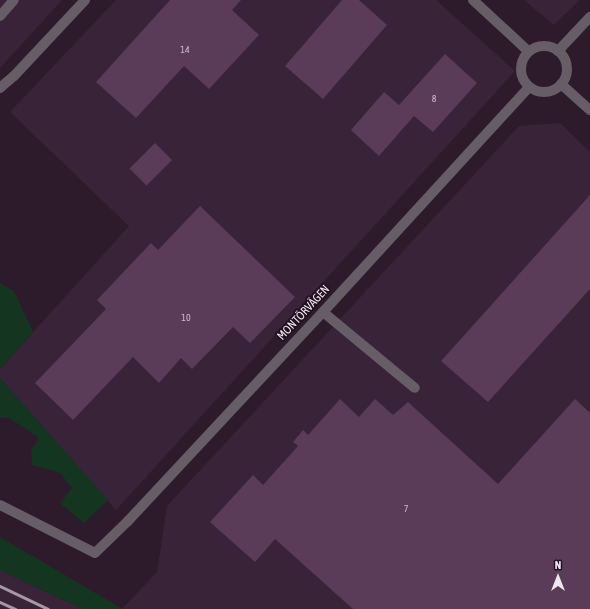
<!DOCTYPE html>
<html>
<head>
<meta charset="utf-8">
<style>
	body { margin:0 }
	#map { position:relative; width:590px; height:609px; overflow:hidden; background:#2d1b2c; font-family:"Asap Condensed",sans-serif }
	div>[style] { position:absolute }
	.built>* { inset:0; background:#392339 }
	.green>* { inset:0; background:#143520 }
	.building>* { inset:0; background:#5a3b58; transform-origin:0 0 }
	.service>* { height:10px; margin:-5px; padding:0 5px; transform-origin:5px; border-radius:5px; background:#665d66 }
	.minor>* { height:10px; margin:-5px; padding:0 5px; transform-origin:5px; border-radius:5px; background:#665d66 }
	.minor>.ring { margin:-5px; padding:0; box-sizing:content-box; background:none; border:10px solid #665d66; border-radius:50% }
	.rail>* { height:3px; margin:-1.5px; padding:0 1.5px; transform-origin:1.5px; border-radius:1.5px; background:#a597a4 }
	span { translate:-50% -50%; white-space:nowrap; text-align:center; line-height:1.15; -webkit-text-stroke:4px #231223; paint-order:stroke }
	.number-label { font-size:10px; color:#cbbaca }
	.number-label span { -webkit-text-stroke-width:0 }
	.street-label { font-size:12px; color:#f1e5f0 }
	.north { position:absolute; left:538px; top:557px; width:40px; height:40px; -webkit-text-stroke:3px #231223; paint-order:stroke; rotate:0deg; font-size:11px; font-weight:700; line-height:16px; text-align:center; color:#f1e5f0 }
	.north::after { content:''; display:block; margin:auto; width:14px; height:18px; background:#f1e5f0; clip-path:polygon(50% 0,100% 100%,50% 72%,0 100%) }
</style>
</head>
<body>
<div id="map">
	<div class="built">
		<i style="clip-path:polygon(0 0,62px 0,0 68px)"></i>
		<i style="clip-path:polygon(116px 0,436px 0,515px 71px,116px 510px,0 378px,0 369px,129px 226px,10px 112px)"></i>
		<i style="clip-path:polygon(524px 0,580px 0,554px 25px)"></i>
		<i style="clip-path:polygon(560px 123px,590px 152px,590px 609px,122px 609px,157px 572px,167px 506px,519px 126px)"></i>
		<i style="clip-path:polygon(0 570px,44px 591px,83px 609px,0 609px)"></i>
	</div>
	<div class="green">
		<i style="clip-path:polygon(0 283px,14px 291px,33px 332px,0 369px)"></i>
		<i style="clip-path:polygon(0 378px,108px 500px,84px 523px,60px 503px,72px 488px,60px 473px,32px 465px,31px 451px,39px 438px,8px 417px,0 418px)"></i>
		<i style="clip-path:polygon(0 537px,123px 609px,83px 609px,0 570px)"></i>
	</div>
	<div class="building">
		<i style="clip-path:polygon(170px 0,241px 0,232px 10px,259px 35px,209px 89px,184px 66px,136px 118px,96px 82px)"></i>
		<i style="clip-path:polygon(342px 0,359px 0,387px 25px,323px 99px,285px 66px)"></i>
		<i style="clip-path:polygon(445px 54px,477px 83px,433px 132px,414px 116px,379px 156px,351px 130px,384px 92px,399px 105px)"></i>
		<i style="left:155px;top:143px;width:24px;height:36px;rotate:45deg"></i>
		<i style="clip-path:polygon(590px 195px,590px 289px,488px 402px,441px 361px)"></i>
		<i style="clip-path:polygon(200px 206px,295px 297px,250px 343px,233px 327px,192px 369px,181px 358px,159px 383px,133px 357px,73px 420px,35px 383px,106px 309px,97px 300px,151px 243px,158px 250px)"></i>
		<i style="clip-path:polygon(340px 399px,359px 417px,375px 399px,393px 415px,408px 402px,498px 484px,575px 399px,590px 413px,590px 609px,353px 609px,275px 539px,255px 562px,210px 522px,253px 475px,263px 485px,298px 446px,293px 442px,303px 430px,308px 435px)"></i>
	</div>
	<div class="service">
		<i style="left:0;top:16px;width:21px;rotate:-49deg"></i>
		<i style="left:323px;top:312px;width:119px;rotate:39.6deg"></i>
		<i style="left:0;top:505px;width:106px;rotate:26.8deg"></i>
	</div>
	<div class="minor">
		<i style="left:473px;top:0;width:75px;rotate:42.8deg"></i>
		<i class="ring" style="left:521px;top:46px;width:36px;height:36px"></i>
		<i style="left:558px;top:51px;width:47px;rotate:-46.7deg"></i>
		<i style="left:561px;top:84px;width:39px;rotate:42deg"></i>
		<i style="left:0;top:88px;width:18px;rotate:-41deg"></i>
		<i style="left:14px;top:76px;width:104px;rotate:-46.9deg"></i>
		<i style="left:95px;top:553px;width:46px;rotate:-44.1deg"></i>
		<i style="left:128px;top:521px;width:286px;rotate:-47deg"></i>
		<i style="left:323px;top:312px;width:305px;rotate:-47.5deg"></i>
	</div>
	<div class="rail">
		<i style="left:0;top:586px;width:53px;rotate:25.6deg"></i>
		<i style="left:0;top:602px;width:17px;rotate:25deg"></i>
	</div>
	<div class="number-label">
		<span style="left:185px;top:50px">14</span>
		<span style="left:434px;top:99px">8</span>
		<span style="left:186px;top:318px">10</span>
		<span style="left:406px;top:509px">7</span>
	</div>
	<div class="street-label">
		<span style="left:304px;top:313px;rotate:-47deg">MONTÖRVÄGEN</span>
	</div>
	<div class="north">N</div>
</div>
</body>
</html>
